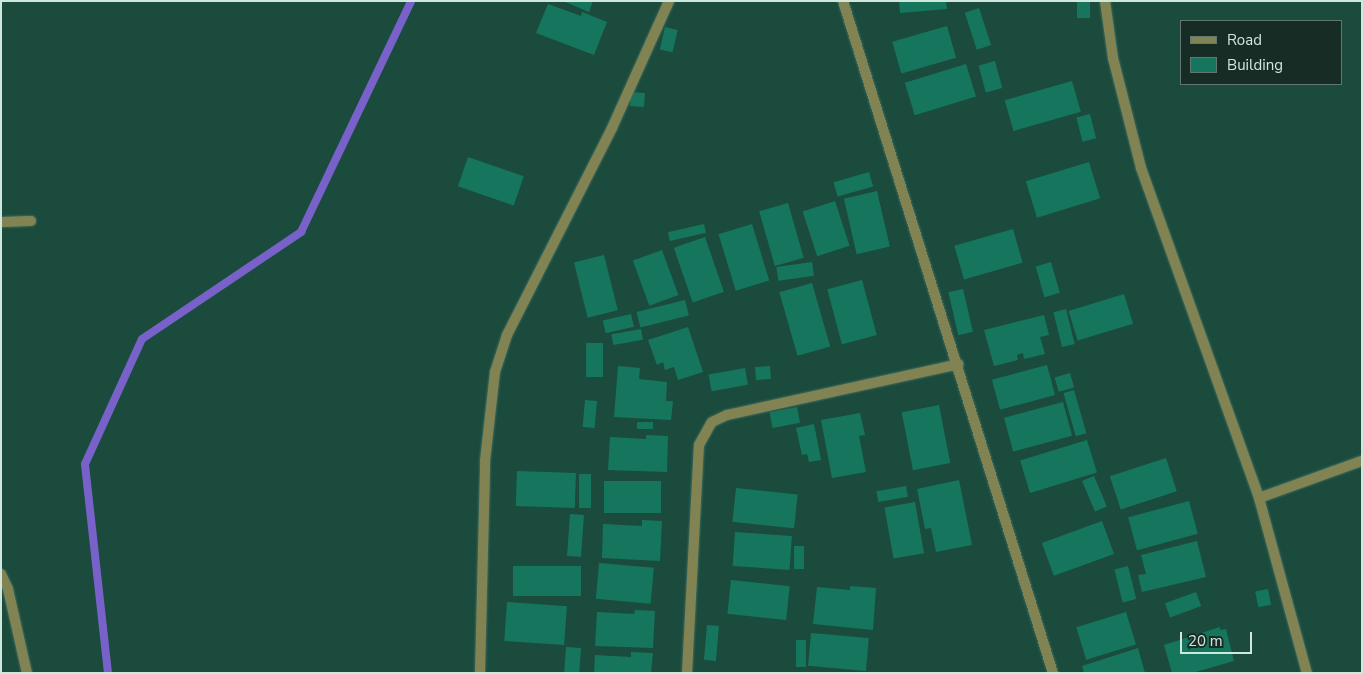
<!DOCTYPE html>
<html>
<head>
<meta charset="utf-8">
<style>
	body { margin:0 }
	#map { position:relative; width:1363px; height:674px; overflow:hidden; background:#1b4b3d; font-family:"Nunito Sans",sans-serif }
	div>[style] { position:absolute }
	.stream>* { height:8px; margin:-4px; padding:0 4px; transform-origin:4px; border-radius:4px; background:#7861c9 }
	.building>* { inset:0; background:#16765d; transform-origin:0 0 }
	.roads { filter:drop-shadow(0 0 1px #3f6a5d) drop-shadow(0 0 1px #3f6a5d) }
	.minor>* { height:10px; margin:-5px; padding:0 5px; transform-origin:5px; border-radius:5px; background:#818452 }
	span { translate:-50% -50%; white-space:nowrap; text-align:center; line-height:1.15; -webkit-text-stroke:4px #182c26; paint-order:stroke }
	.frame { position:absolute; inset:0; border:2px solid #cfe8de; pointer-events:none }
	.legend { position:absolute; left:1180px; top:20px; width:162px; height:65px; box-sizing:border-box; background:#182c26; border:1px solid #617770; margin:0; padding:6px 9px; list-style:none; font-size:15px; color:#cfe8de }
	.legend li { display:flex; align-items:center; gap:10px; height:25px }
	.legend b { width:25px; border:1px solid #617770 }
	.scale { position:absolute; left:1180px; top:632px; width:72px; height:22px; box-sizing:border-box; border:2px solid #cfe8de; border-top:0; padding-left:6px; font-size:15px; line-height:18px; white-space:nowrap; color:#cfe8de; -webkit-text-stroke:4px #182c26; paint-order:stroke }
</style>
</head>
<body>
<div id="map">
	<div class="stream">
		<i style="left:108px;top:673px;width:210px;rotate:-96.3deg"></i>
		<i style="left:85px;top:464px;width:137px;rotate:-65.5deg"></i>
		<i style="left:142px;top:339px;width:192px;rotate:-33.9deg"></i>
		<i style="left:301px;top:232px;width:256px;rotate:-64.5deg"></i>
	</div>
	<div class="building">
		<i style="clip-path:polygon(563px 1px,593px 1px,589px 12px)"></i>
		<i style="clip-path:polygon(899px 1px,946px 1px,947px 9px,900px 13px)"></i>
		<i style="left:1077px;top:1px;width:13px;height:17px"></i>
		<i style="clip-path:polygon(548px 4px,581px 16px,582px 12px,607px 22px,594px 55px,536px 33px)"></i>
		<i style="left:979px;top:8px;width:39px;height:15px;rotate:72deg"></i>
		<i style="left:947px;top:26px;width:33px;height:57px;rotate:74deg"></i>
		<i style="left:665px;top:27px;width:13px;height:23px;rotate:13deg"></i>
		<i style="left:995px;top:61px;width:28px;height:17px;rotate:75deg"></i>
		<i style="left:966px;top:64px;width:34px;height:64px;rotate:73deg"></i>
		<i style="left:1072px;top:81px;width:32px;height:70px;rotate:74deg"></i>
		<i style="left:631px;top:92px;width:14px;height:14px;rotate:4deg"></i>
		<i style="left:1090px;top:114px;width:25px;height:14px;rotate:76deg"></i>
		<i style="left:468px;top:157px;width:59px;height:31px;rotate:19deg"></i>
		<i style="left:1089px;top:162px;width:38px;height:66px;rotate:73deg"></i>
		<i style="left:869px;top:172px;width:15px;height:37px;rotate:74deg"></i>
		<i style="left:877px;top:191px;width:57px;height:34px;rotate:77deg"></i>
		<i style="left:835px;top:201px;width:47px;height:34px;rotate:72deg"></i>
		<i style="left:788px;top:203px;width:57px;height:30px;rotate:74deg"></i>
		<i style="left:704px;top:224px;width:9px;height:37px;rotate:77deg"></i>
		<i style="left:752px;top:224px;width:59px;height:35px;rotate:73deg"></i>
		<i style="left:1013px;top:229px;width:35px;height:61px;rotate:74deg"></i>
		<i style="left:705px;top:237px;width:58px;height:33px;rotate:71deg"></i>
		<i style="left:662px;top:250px;width:48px;height:31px;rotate:70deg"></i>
		<i style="left:604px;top:255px;width:57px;height:31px;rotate:76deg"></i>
		<i style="left:812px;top:262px;width:14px;height:36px;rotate:82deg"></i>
		<i style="left:1051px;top:262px;width:32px;height:16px;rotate:74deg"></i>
		<i style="left:862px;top:280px;width:57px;height:36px;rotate:75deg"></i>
		<i style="left:812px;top:283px;width:66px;height:34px;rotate:74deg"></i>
		<i style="left:963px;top:289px;width:44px;height:15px;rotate:77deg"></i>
		<i style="left:1124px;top:294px;width:31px;height:58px;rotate:73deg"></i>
		<i style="left:685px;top:300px;width:16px;height:50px;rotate:76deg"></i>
		<i style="left:1066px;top:309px;width:36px;height:13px;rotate:76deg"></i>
		<i style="left:631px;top:314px;width:13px;height:29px;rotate:77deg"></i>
		<i style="clip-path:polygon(1044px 315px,1049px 335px,1040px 337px,1045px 354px,1024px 359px,1023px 353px,1017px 355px,1018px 360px,994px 366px,984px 330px)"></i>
		<i style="clip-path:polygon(688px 327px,703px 372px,678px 380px,674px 367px,665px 370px,663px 362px,657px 365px,648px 340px)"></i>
		<i style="left:641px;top:329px;width:11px;height:30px;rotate:80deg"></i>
		<i style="left:586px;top:343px;width:17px;height:34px"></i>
		<i style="left:1047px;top:365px;width:31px;height:57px;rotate:75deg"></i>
		<i style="clip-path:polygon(618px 366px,640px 368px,639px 379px,667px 382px,666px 401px,673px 401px,671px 420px,614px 417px)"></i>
		<i style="left:770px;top:366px;width:13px;height:15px;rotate:86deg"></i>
		<i style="left:745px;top:368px;width:17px;height:37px;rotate:80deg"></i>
		<i style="left:1070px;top:373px;width:15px;height:16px;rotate:74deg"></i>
		<i style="left:1074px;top:390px;width:45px;height:11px;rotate:74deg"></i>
		<i style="left:585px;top:400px;width:12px;height:27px;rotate:5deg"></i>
		<i style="left:1063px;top:402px;width:35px;height:61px;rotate:75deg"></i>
		<i style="left:939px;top:405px;width:59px;height:38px;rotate:79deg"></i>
		<i style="left:797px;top:407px;width:16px;height:28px;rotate:79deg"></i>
		<i style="clip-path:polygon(860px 413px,865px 435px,859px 436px,866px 472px,832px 478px,821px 420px)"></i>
		<i style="left:637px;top:422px;width:16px;height:7px"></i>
		<i style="clip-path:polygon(814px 424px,821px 460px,809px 462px,807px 454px,802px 455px,796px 428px)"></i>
		<i style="clip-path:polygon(646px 435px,668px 436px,667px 472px,608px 470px,610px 437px,646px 439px)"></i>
		<i style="left:1087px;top:440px;width:34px;height:70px;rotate:73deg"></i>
		<i style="left:1166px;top:458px;width:35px;height:59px;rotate:72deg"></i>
		<i style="left:517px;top:471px;width:59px;height:35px;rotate:2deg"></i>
		<i style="left:579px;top:474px;width:12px;height:34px"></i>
		<i style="left:1094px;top:476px;width:33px;height:13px;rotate:67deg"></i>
		<i style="clip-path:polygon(959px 480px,972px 545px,936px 552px,931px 528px,925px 529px,917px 489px)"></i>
		<i style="left:604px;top:481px;width:57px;height:32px"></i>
		<i style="left:906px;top:486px;width:11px;height:30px;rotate:80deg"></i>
		<i style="left:736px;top:488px;width:62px;height:34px;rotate:6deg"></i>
		<i style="left:1189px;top:501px;width:34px;height:63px;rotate:75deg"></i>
		<i style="left:915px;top:502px;width:52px;height:31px;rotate:80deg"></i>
		<i style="left:570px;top:514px;width:14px;height:42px;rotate:4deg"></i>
		<i style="clip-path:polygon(642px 520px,662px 521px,660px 561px,602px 558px,603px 524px,642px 526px)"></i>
		<i style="left:1102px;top:521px;width:35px;height:64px;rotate:70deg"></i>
		<i style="left:735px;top:532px;width:57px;height:34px;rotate:4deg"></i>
		<i style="clip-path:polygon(1197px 541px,1206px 577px,1142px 592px,1138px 575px,1146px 574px,1141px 555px)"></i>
		<i style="left:794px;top:546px;width:10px;height:23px"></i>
		<i style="left:599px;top:563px;width:55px;height:36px;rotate:5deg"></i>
		<i style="left:581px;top:566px;width:30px;height:68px;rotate:90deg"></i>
		<i style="left:1128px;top:566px;width:34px;height:14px;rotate:76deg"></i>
		<i style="left:731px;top:580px;width:59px;height:34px;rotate:6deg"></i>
		<i style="clip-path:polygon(850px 586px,876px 588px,873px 630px,813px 624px,817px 587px,850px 590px)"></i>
		<i style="left:1268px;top:589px;width:16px;height:13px;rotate:79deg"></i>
		<i style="left:1196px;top:592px;width:15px;height:33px;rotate:70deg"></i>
		<i style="left:507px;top:602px;width:60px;height:39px;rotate:4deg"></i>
		<i style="clip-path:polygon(635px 610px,655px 611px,653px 648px,595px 646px,597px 612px,634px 614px)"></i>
		<i style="left:1126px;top:612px;width:34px;height:52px;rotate:73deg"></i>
		<i style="left:707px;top:625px;width:12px;height:35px;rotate:5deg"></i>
		<i style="clip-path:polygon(1220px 627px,1220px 630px,1226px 629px,1234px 661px,1192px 673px,1172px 673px,1164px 645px)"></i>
		<i style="left:811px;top:633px;width:58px;height:33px;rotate:5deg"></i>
		<i style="left:796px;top:640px;width:10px;height:27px"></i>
		<i style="left:566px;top:647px;width:15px;height:26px;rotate:4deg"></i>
		<i style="clip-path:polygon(1138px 648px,1145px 673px,1084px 673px,1082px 666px)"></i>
		<i style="clip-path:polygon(631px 652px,653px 653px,651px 673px,594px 673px,595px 655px,631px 657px)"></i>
	</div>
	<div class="roads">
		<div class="minor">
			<i style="left:843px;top:1px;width:704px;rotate:72.65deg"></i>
			<i style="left:1105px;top:1px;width:58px;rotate:82deg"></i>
			<i style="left:1113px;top:58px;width:114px;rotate:75.7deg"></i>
			<i style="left:1141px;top:168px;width:350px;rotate:70.3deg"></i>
			<i style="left:1259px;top:498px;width:181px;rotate:74.7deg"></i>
			<i style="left:1px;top:222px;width:30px;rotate:-2deg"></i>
			<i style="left:1259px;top:498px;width:109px;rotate:-19.8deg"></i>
			<i style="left:1px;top:574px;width:17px;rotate:65deg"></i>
			<i style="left:8px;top:589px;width:86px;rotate:77.3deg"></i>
			<i style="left:480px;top:673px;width:212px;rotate:-88.6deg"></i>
			<i style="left:485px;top:461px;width:90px;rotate:-83.6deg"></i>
			<i style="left:495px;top:372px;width:39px;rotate:-72deg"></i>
			<i style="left:507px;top:335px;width:232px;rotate:-63.1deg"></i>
			<i style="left:612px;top:128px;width:139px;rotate:-65.8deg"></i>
			<i style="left:687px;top:673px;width:228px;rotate:-87deg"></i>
			<i style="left:699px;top:445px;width:26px;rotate:-61deg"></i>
			<i style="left:712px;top:422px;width:17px;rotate:-25deg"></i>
			<i style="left:727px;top:415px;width:237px;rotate:-12.4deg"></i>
		</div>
	</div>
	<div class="frame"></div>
	<ul class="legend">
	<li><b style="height:6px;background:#818452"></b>Road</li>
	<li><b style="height:14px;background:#16765d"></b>Building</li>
	</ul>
	<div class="scale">20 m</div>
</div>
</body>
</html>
